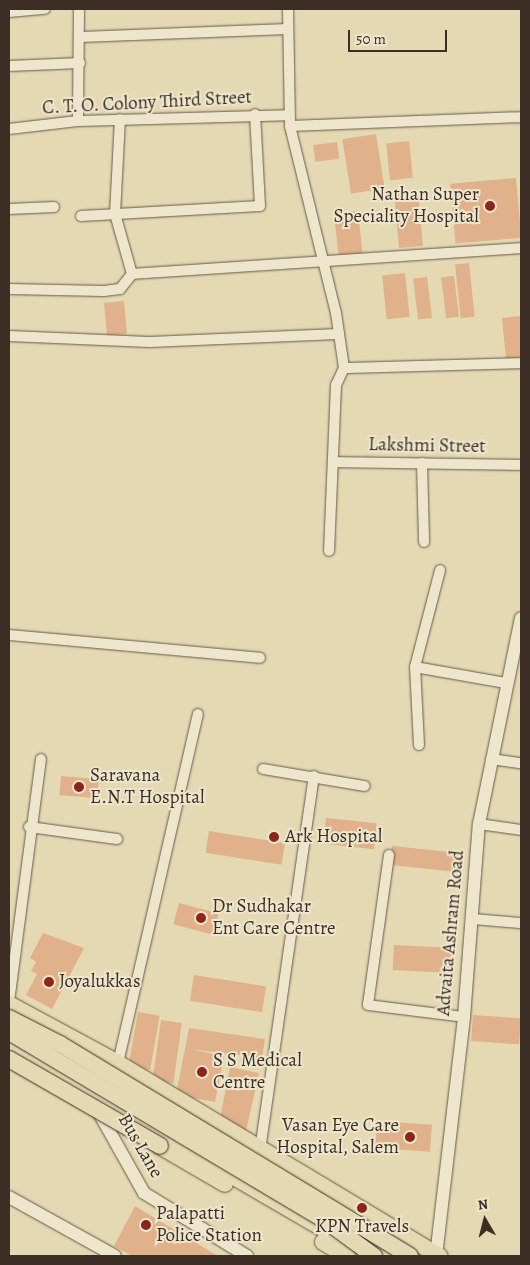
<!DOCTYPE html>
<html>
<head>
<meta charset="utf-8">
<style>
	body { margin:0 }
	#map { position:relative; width:530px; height:1265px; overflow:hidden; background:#e4d9b2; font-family:Alegreya,serif }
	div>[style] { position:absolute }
	.building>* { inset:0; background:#e0b18a; transform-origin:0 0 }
	.roads { filter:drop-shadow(0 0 1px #675948) drop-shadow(0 0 1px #675948) }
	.minor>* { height:10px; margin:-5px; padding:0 5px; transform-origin:5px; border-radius:5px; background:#ede6cd }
	.tertiary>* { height:12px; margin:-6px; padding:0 6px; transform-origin:6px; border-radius:6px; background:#ede6cd }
	.primary>* { height:16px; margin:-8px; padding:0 8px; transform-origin:8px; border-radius:8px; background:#e4d9b2 }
	.bridges { filter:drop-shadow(0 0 1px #3d2e25) drop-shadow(0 0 1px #3d2e25) }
	.primary-bridge>* { height:16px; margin:-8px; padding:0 8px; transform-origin:8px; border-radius:8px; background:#e4d9b2 }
	.dots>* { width:14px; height:14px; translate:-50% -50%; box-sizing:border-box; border:2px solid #ede6cd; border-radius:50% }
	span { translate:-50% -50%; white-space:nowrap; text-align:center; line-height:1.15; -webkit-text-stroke:4px #ede6cd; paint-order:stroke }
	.street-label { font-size:19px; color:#3d2e25 }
	.poi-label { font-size:19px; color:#3d2e25 }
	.right { translate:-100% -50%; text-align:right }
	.left { translate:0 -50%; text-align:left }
	.frame { position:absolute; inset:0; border:10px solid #3d2e25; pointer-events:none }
	.north { position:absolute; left:460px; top:1195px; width:50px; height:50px; -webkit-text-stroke:4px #ede6cd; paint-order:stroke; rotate:352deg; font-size:14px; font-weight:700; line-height:20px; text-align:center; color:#3d2e25 }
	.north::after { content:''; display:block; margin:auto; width:18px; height:22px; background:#3d2e25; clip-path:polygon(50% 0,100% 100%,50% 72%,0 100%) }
	.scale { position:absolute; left:348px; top:30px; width:99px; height:22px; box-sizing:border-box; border:2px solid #3d2e25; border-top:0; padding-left:6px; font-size:15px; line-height:18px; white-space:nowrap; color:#3d2e25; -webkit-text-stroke:4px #ede6cd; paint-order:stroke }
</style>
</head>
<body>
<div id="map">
	<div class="building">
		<i style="left:376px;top:134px;width:55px;height:34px;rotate:81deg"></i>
		<i style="left:409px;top:141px;width:37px;height:23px;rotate:84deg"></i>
		<i style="left:337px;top:142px;width:17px;height:24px;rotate:83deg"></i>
		<i style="left:516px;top:178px;width:60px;height:66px;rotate:85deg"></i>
		<i style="left:418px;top:190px;width:56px;height:24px;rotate:85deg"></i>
		<i style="left:358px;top:211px;width:44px;height:24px;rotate:84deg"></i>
		<i style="left:469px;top:263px;width:54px;height:14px;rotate:84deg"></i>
		<i style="left:405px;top:273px;width:44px;height:23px;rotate:84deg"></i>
		<i style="left:454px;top:276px;width:41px;height:13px;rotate:83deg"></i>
		<i style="left:427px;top:277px;width:41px;height:14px;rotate:83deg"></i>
		<i style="left:124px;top:301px;width:33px;height:20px;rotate:85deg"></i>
		<i style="clip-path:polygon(521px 316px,521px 357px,506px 359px,502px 318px)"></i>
		<i style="left:61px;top:776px;width:38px;height:19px;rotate:5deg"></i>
		<i style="left:326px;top:818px;width:51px;height:26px;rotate:6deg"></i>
		<i style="left:209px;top:831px;width:77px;height:22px;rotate:9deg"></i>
		<i style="left:392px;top:846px;width:68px;height:19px;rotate:6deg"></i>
		<i style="left:179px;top:903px;width:41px;height:22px;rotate:15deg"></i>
		<i style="clip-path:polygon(43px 933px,84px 948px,52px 1009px,26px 995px,37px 974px,31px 971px,36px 962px,30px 958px)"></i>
		<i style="left:394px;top:945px;width:58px;height:25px;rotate:3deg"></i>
		<i style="left:194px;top:975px;width:73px;height:26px;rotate:9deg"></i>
		<i style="left:138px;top:1012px;width:22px;height:55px;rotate:10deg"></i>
		<i style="left:473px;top:1015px;width:48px;height:26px;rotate:4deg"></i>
		<i style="left:161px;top:1020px;width:21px;height:61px;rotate:8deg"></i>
		<i style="clip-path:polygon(189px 1028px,265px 1039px,262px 1058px,190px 1049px,224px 1056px,215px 1102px,176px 1095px)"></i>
		<i style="clip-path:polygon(230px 1067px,259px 1073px,246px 1131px,220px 1119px)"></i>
		<i style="left:377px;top:1121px;width:55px;height:27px;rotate:4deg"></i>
		<i style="clip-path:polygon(135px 1206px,198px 1244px,218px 1256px,132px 1256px,114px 1246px)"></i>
	</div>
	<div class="roads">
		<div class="minor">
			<i style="left:288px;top:9px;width:117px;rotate:89deg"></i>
			<i style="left:290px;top:126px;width:193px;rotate:76.2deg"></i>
			<i style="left:336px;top:313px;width:56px;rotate:81.7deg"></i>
			<i style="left:344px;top:368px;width:19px;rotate:115deg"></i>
			<i style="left:336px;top:385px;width:166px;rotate:92.4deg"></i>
			<i style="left:9px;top:12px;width:36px;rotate:-5deg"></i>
			<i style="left:81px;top:37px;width:207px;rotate:-2.2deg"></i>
			<i style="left:9px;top:66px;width:71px;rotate:-2.4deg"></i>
			<i style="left:78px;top:121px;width:112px;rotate:-89.5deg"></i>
			<i style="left:290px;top:126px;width:231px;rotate:-2.2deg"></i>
			<i style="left:9px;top:129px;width:69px;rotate:-6.6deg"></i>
			<i style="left:78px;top:121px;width:210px;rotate:-1.6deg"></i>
			<i style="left:9px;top:209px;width:45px;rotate:-2.5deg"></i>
			<i style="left:81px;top:216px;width:179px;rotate:-3.2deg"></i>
			<i style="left:260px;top:206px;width:92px;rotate:-93.1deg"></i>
			<i style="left:132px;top:274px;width:390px;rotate:-3.8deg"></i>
			<i style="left:9px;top:289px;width:95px;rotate:1.2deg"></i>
			<i style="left:104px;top:291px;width:16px;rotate:-7deg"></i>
			<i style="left:120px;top:289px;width:19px;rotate:-51deg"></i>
			<i style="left:132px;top:274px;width:62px;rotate:-105.8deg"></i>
			<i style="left:115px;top:214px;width:95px;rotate:-87deg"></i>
			<i style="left:9px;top:336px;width:140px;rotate:2.5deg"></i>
			<i style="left:149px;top:342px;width:190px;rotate:-2.4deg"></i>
			<i style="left:344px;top:368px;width:177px;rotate:-1.6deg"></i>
			<i style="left:333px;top:462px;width:188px;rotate:0.9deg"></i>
			<i style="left:422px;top:463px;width:79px;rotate:88.5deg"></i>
			<i style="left:9px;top:635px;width:252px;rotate:5.2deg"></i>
			<i style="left:415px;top:667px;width:92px;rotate:10deg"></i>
			<i style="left:419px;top:745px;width:78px;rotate:-92.9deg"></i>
			<i style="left:415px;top:667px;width:100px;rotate:-75.5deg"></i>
			<i style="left:491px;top:759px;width:30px;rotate:8deg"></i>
			<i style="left:263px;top:769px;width:103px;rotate:9.5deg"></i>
			<i style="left:479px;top:824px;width:42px;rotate:8.1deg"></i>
			<i style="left:29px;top:827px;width:89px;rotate:7.8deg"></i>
			<i style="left:389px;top:855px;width:151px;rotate:98deg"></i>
			<i style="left:368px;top:1005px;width:97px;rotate:7.1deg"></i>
			<i style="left:472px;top:919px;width:49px;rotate:4.7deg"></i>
			<i style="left:9px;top:1002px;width:245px;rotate:-82.5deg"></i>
			<i style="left:118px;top:1063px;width:358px;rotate:-77.1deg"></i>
			<i style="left:260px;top:1150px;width:378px;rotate:-81.8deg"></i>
		</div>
		<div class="tertiary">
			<i style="left:98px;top:1111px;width:94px;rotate:60.7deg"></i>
			<i style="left:144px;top:1193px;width:121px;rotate:31.5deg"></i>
			<i style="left:9px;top:1197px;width:121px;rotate:29.1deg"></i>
			<i style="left:436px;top:1256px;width:241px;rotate:-83.3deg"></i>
			<i style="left:464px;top:1017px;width:194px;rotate:-85.6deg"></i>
			<i style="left:479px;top:824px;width:210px;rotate:-78.5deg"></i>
		</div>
		<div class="primary">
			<i style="left:9px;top:1004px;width:124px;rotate:28.4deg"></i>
			<i style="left:118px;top:1063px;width:375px;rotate:31deg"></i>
			<i style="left:9px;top:1046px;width:391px;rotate:30.2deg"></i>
			<i style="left:160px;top:1146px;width:75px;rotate:30.3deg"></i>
			<i style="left:323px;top:1242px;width:28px;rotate:30deg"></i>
		</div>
	</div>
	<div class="bridges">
		<div class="primary-bridge">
			<i style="left:9px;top:1018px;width:57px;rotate:27deg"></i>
			<i style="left:60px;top:1044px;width:409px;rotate:31.2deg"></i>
			<i style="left:9px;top:1032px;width:373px;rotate:30.8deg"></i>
			<i style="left:329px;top:1223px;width:56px;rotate:36.3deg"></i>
			<i style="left:9px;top:1059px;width:174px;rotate:29.9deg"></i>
		</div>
	</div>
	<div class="dots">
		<i style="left:490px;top:206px;background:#8f2418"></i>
		<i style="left:79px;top:787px;background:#8f2418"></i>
		<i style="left:274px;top:837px;background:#8f2418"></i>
		<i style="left:201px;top:918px;background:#8f2418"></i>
		<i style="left:49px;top:982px;background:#8f2418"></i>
		<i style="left:202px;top:1072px;background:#8f2418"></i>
		<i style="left:410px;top:1137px;background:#8f2418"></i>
		<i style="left:362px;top:1208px;background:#8f2418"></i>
		<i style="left:146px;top:1225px;background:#8f2418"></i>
	</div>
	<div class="street-label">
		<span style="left:147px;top:103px;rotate:-3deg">C. T. O. Colony Third Street</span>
		<span style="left:427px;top:446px;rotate:1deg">Lakshmi Street</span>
		<span style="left:451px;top:933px;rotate:-85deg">Advaita Ashram Road</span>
		<span style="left:140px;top:1146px;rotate:60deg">Bus Lane</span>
	</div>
	<div class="poi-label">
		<span class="right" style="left:479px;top:206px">Nathan Super<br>Speciality Hospital</span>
		<span class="left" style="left:90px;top:787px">Saravana<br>E.N.T Hospital</span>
		<span class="left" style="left:285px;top:837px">Ark Hospital</span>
		<span class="left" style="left:212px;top:918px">Dr Sudhakar<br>Ent Care Centre</span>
		<span class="left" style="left:59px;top:982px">Joyalukkas</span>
		<span class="left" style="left:213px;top:1072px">S S Medical<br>Centre</span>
		<span class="right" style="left:399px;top:1137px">Vasan Eye Care<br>Hospital, Salem</span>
		<span class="left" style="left:156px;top:1225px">Palapatti<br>Police Station</span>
		<span style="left:362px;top:1227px">KPN Travels</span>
	</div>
	<div class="frame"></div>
	<div class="north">N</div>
	<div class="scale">50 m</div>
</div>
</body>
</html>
